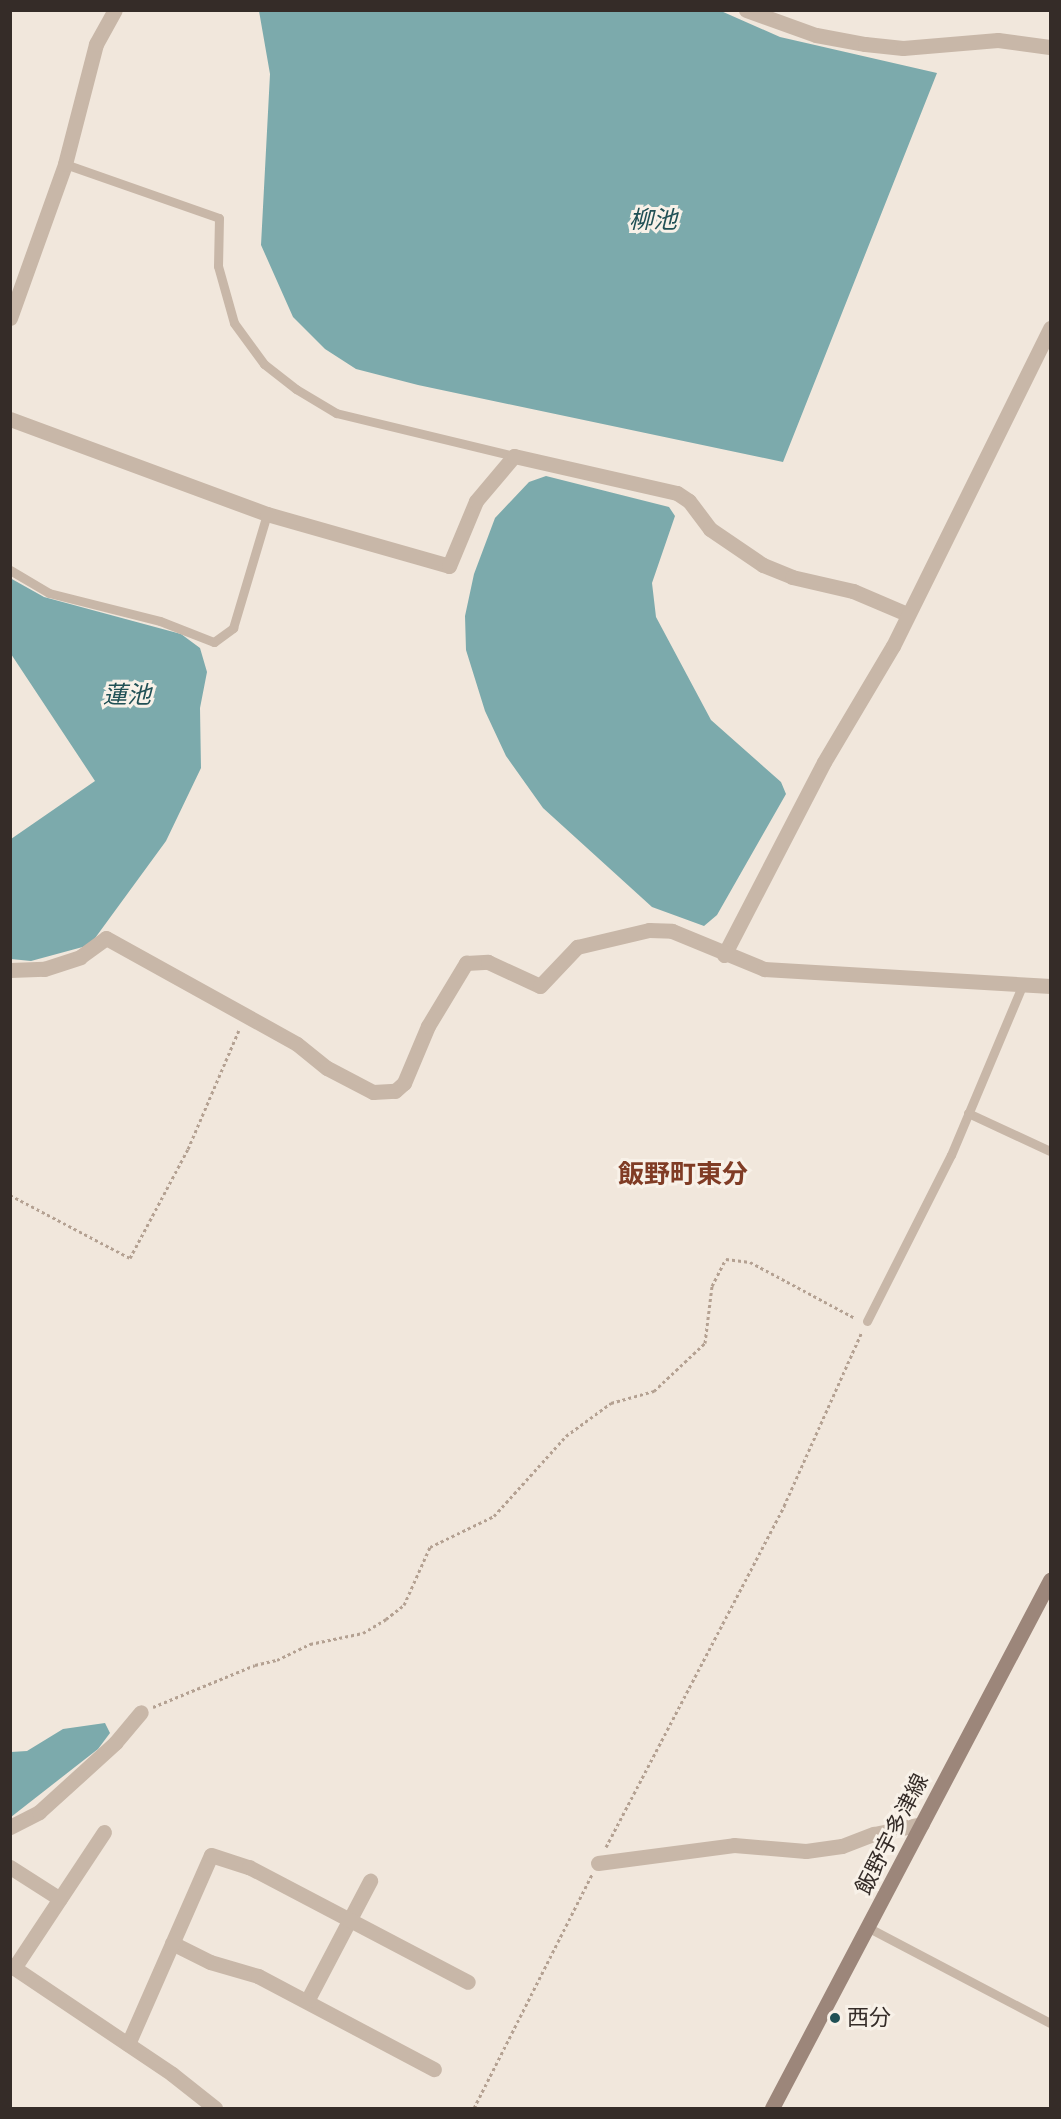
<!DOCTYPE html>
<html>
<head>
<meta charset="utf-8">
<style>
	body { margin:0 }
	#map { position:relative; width:1061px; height:2119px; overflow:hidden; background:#f1e7dc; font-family:Figtree,"Noto Sans JP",sans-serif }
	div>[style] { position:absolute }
	.water>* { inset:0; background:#7caaac }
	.path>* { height:3px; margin-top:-1.5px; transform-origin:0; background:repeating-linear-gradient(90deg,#b4a192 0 3px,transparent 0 6px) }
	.lane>* { height:9px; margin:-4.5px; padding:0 4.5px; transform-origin:4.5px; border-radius:4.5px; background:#c8b7a8 }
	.street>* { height:15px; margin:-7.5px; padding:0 7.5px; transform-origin:7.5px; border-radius:7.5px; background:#c8b7a8 }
	.secondary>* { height:15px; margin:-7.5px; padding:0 7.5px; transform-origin:7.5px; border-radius:7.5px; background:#9c867a }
	.dots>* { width:16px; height:16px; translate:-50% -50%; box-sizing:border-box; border:3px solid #f8f1e8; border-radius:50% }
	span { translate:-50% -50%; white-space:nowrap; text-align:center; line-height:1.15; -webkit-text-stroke:6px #f8f1e8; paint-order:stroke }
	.street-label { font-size:22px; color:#352c28 }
	.poi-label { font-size:22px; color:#352c28 }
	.left { translate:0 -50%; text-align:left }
	.water-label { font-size:24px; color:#205055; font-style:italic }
	.quarter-label { font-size:26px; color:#803c25; font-weight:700 }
	.frame { position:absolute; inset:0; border:12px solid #352c28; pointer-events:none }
</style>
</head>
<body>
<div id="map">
	<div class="water">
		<i style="clip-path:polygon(259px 11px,721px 11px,780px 37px,937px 73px,783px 462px,418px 385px,356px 369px,325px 349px,293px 317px,261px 245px,270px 74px)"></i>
		<i style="clip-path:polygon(546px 476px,669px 507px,675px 516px,652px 583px,656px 617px,711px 720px,781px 782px,786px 794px,717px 915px,704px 926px,652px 907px,543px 808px,506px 756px,485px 711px,466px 650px,465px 616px,474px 574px,495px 518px,529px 482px)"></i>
		<i style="clip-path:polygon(10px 578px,44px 597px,181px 634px,200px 648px,207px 672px,200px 708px,201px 768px,166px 841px,90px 945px,31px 961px,11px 959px,11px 839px,95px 781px,11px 654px)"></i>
		<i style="clip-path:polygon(105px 1723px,110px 1733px,98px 1749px,11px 1817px,11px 1752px,27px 1751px,63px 1729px)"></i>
	</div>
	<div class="path">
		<i style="left:10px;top:1195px;width:136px;rotate:27.7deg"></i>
		<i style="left:130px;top:1258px;width:123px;rotate:-62deg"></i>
		<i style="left:188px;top:1149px;width:129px;rotate:-66.8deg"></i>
		<i style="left:153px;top:1707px;width:110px;rotate:-22.4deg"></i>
		<i style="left:255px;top:1665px;width:23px;rotate:-13deg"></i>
		<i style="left:277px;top:1660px;width:37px;rotate:-26deg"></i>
		<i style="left:310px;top:1644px;width:54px;rotate:-11.7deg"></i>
		<i style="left:363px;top:1633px;width:27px;rotate:-31deg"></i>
		<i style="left:386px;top:1619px;width:23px;rotate:-38deg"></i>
		<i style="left:404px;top:1605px;width:64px;rotate:-65.9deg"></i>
		<i style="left:430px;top:1547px;width:71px;rotate:-25.8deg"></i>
		<i style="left:494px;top:1516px;width:108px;rotate:-48deg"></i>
		<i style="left:566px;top:1436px;width:56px;rotate:-36.3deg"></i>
		<i style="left:611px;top:1403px;width:45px;rotate:-15.6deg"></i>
		<i style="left:654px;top:1391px;width:70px;rotate:-43.3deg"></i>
		<i style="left:705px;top:1343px;width:57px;rotate:-83deg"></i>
		<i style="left:712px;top:1286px;width:30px;rotate:-63deg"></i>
		<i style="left:726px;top:1259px;width:24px;rotate:7deg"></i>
		<i style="left:750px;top:1262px;width:119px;rotate:28.1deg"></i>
		<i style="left:606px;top:1847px;width:385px;rotate:-62.4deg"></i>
		<i style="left:784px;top:1506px;width:191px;rotate:-65.9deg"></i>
		<i style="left:474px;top:2108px;width:262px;rotate:-63.2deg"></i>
	</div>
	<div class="lane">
		<i style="left:65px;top:164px;width:163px;rotate:19.3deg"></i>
		<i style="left:219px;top:218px;width:48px;rotate:91.2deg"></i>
		<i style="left:218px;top:266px;width:59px;rotate:74.3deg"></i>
		<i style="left:234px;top:323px;width:51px;rotate:53.8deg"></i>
		<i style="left:264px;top:364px;width:41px;rotate:38deg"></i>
		<i style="left:296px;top:389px;width:47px;rotate:31deg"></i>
		<i style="left:336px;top:413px;width:183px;rotate:13.6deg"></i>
		<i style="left:10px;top:570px;width:45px;rotate:30.5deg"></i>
		<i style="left:49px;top:593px;width:114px;rotate:14.2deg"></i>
		<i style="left:160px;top:621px;width:58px;rotate:21.3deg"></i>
		<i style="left:214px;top:642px;width:24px;rotate:-36deg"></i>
		<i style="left:233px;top:628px;width:119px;rotate:-73.4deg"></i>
		<i style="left:968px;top:1113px;width:90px;rotate:24.9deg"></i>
		<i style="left:867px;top:1321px;width:186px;rotate:-63.2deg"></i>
		<i style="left:951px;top:1155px;width:186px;rotate:-67.2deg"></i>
		<i style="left:869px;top:1928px;width:204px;rotate:27.7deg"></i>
	</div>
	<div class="street">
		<i style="left:746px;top:10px;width:74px;rotate:19.7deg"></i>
		<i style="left:816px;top:35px;width:50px;rotate:10.4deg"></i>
		<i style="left:865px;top:44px;width:38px;rotate:6deg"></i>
		<i style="left:903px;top:48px;width:95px;rotate:-4.8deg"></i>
		<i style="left:998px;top:40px;width:52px;rotate:7.7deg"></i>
		<i style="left:10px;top:318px;width:164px;rotate:-70.3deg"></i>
		<i style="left:65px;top:164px;width:124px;rotate:-75.5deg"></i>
		<i style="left:96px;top:44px;width:39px;rotate:-61deg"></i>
		<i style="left:10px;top:419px;width:274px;rotate:20.3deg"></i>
		<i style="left:267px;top:514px;width:189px;rotate:15.9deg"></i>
		<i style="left:449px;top:566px;width:70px;rotate:-67.4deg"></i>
		<i style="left:476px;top:501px;width:59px;rotate:-49.8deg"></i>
		<i style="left:514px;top:456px;width:167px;rotate:12.8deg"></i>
		<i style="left:677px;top:493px;width:14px;rotate:34deg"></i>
		<i style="left:689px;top:501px;width:35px;rotate:53deg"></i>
		<i style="left:710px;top:529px;width:64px;rotate:34.2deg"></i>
		<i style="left:763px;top:565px;width:31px;rotate:22deg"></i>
		<i style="left:792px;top:577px;width:63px;rotate:12.9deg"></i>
		<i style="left:853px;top:591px;width:59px;rotate:23.1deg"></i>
		<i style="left:724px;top:955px;width:217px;rotate:-62.6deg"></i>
		<i style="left:824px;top:762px;width:135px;rotate:-59.3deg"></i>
		<i style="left:893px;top:646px;width:355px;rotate:-63.7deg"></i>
		<i style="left:10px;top:970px;width:34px;rotate:-2deg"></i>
		<i style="left:44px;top:969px;width:38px;rotate:-18deg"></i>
		<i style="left:80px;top:957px;width:32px;rotate:-36deg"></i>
		<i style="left:106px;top:938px;width:218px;rotate:29deg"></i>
		<i style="left:297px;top:1044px;width:38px;rotate:39deg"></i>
		<i style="left:327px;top:1068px;width:52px;rotate:27.6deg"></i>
		<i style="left:373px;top:1092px;width:22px;rotate:-3deg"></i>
		<i style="left:395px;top:1091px;width:12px;rotate:-42deg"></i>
		<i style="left:404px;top:1083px;width:62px;rotate:-67.2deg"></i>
		<i style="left:428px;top:1026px;width:74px;rotate:-58.9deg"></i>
		<i style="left:466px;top:963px;width:22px;rotate:-3deg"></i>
		<i style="left:488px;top:962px;width:57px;rotate:24.8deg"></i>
		<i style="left:540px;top:986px;width:54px;rotate:-46.5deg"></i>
		<i style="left:577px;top:947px;width:74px;rotate:-13.3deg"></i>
		<i style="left:649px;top:930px;width:23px;rotate:2deg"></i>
		<i style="left:672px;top:931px;width:100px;rotate:22.4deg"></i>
		<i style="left:764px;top:969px;width:287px;rotate:3.4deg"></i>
		<i style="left:10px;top:1827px;width:33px;rotate:-27deg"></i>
		<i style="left:39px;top:1812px;width:103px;rotate:-42.2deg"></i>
		<i style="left:115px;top:1743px;width:40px;rotate:-50deg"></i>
		<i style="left:598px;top:1863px;width:137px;rotate:-7.5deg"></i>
		<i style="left:734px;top:1845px;width:72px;rotate:4.8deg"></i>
		<i style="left:806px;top:1851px;width:36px;rotate:-8deg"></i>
		<i style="left:842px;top:1846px;width:34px;rotate:-21deg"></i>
		<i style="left:874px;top:1834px;width:49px;rotate:-11.8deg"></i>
		<i style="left:10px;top:1867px;width:59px;rotate:32.6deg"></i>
		<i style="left:172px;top:1943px;width:42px;rotate:26.6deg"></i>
		<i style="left:210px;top:1962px;width:50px;rotate:16.3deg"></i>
		<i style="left:258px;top:1976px;width:199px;rotate:27.9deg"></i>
		<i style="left:10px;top:1965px;width:195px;rotate:33.9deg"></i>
		<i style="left:172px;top:2074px;width:55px;rotate:38.3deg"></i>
		<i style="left:14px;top:1968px;width:163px;rotate:-56.5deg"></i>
		<i style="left:307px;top:2001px;width:136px;rotate:-62.3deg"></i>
		<i style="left:128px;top:2044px;width:206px;rotate:-66.3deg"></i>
		<i style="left:211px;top:1855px;width:40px;rotate:18deg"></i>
		<i style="left:249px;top:1867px;width:247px;rotate:27.7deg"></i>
	</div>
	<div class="secondary">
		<i style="left:772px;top:2108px;width:597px;rotate:-62.23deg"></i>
	</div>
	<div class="dots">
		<i style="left:835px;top:2018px;background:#205055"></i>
	</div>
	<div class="street-label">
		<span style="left:892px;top:1834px;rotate:-63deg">飯野宇多津線</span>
	</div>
	<div class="poi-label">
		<span class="left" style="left:847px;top:2018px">西分</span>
	</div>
	<div class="water-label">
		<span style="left:653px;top:220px">柳池</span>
		<span style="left:127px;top:695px">蓮池</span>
	</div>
	<div class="quarter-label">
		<span style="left:683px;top:1175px">飯野町東分</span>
	</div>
	<div class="frame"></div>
</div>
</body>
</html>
